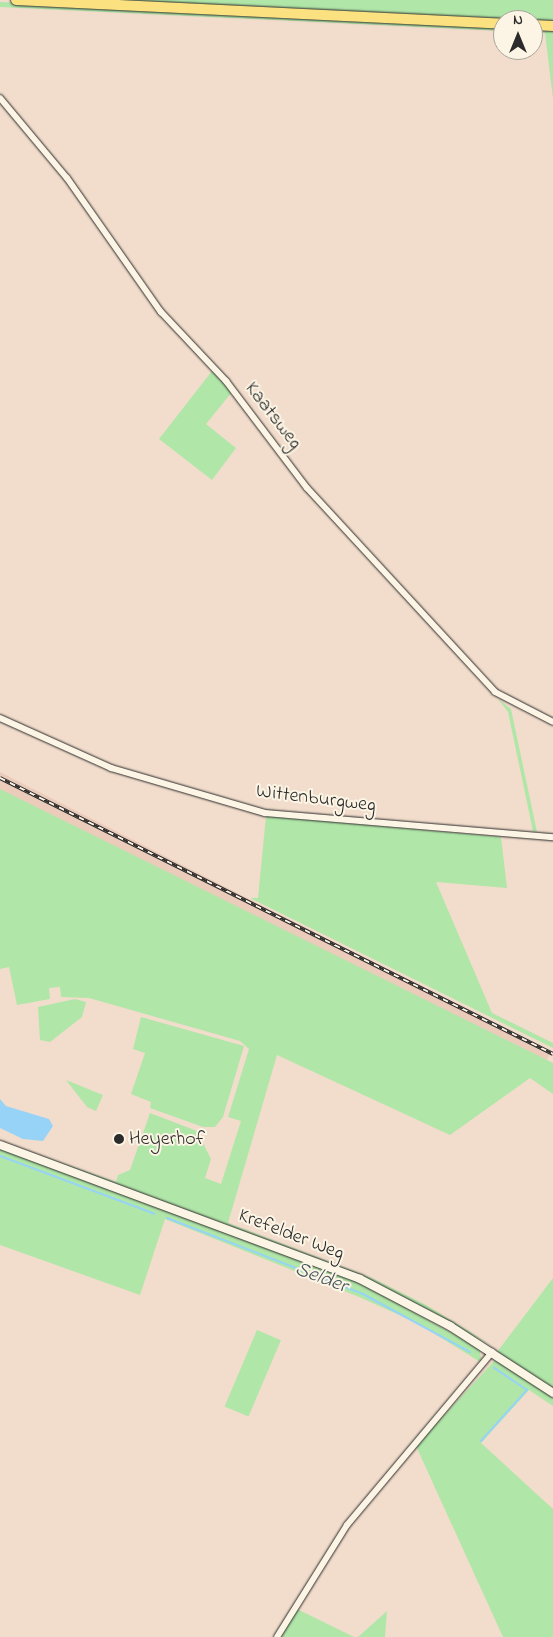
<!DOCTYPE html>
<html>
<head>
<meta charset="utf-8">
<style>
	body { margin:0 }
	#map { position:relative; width:553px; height:1637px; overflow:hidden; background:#f2ddcc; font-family:"Indie Flower",sans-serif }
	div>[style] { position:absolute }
	.built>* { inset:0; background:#ebccbb; transform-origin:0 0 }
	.green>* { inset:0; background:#b0e6a8; transform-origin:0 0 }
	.water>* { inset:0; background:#96d3f7 }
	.stream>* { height:2px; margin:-1px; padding:0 1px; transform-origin:1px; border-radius:1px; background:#96d3f7 }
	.roads { filter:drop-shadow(0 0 1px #2b2b2b) drop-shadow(0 0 1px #2b2b2b) }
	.minor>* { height:6px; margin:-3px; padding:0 3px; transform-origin:3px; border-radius:3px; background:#fcf5e5 }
	.tertiary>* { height:8px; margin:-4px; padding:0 4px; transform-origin:4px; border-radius:4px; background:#fcf5e5 }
	.primary>* { height:10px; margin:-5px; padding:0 5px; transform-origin:5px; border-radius:5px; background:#fbe180 }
	.rail>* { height:4px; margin-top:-2px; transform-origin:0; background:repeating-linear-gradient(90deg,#fcf5e5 0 5.5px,#2b2b2b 0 11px); box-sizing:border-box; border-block:1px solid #2b2b2b }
	.dots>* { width:14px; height:14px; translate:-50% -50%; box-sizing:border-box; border:2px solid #fcf5e5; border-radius:50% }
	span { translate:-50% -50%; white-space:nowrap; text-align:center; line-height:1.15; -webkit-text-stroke:4px #fcf5e5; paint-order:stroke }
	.street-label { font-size:20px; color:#2b2b2b }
	.poi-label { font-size:20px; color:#2b2b2b }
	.left { translate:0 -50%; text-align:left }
	.water-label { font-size:21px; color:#46555e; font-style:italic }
	.north { position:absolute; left:493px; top:10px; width:50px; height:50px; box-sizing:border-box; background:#fcf5e5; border:1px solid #a8a49b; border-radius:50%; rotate:0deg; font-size:14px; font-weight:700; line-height:20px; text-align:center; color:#2b2b2b }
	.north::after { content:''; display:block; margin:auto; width:18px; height:22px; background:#2b2b2b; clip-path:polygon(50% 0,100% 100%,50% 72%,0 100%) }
</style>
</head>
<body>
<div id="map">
	<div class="built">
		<i style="left:0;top:772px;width:618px;height:17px;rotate:27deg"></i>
	</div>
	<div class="green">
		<i style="clip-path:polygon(80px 0,553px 0,553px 23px,533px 20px)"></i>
		<i style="clip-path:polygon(0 2px,503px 27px,503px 31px,0 7px)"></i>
		<i style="clip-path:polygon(533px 28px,553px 29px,553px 99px,545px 33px,533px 32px)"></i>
		<i style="clip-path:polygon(212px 371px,232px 392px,206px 424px,236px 448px,212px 480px,159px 439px)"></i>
		<i style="clip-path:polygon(498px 699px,511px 709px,537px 832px,533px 831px,508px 712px)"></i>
		<i style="clip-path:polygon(0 789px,553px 1063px,553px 1094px,530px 1078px,450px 1135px,277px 1055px,228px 1223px,372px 1278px,426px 1305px,493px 1346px,385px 1287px,324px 1261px,0 1141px,116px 1182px,118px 1175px,130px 1170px,150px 1113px,197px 1131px,211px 1159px,205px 1178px,221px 1184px,241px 1121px,228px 1117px,249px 1049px,240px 1041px,89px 998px,61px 997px,60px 987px,49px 988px,50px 999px,17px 1005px,9px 967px,0 969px)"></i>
		<i style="clip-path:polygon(266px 816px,501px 837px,507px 888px,436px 882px,492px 1013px,553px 1043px,553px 1048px,250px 898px,258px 898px)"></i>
		<i style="clip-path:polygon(75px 999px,86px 1002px,82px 1017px,50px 1042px,40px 1040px,38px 1007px)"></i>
		<i style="clip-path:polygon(141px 1017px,244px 1046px,223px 1117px,215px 1127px,203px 1127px,150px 1108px,151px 1102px,131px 1094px,145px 1053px,133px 1049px)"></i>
		<i style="clip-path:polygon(66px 1080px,103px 1095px,96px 1111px,87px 1107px)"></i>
		<i style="clip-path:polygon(0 1149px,360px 1283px,479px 1348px,482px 1363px,417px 1323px,359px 1297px,165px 1219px,140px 1295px,0 1245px)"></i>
		<i style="clip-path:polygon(553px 1278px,553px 1389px,497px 1352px)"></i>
		<i style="left:257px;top:1330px;width:26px;height:83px;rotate:23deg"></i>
		<i style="clip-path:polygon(496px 1359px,553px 1397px,553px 1406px,529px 1390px,481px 1443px,553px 1509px,553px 1637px,503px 1637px,416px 1446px)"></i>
		<i style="clip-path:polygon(297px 1609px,354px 1637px,281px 1637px)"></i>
		<i style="clip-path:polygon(387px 1611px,385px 1637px,358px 1637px)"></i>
	</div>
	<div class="water">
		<i style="clip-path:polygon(0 1099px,6px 1106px,49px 1119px,53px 1126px,43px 1141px,23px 1139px,0 1128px)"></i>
	</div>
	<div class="stream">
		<i style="left:0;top:1156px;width:165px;rotate:20.5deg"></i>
		<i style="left:167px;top:1218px;width:210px;rotate:21.2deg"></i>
		<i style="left:363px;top:1294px;width:122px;rotate:28.5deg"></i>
		<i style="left:481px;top:1441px;width:69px;rotate:-48deg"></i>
		<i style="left:527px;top:1390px;width:40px;rotate:-146deg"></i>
	</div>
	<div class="roads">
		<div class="minor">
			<i style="left:0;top:98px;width:104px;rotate:50.1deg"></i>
			<i style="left:67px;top:178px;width:164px;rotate:55deg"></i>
			<i style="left:161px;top:312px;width:95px;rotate:46.7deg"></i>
			<i style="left:226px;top:381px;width:134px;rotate:52.9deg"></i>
			<i style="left:307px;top:488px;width:277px;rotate:47.3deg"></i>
			<i style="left:495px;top:692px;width:65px;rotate:27.3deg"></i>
			<i style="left:0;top:718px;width:122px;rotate:24.2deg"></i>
			<i style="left:111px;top:768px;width:160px;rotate:16.3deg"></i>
			<i style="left:265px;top:813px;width:289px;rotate:4.8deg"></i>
			<i style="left:277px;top:1637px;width:132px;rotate:-58deg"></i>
			<i style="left:347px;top:1525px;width:226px;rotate:-50deg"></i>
		</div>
		<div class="tertiary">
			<i style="left:0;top:1145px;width:384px;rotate:20.4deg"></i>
			<i style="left:360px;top:1279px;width:102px;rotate:27.6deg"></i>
			<i style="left:450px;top:1326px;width:123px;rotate:33deg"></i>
		</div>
		<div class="primary">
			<i style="left:16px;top:0;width:488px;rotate:2.8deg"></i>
			<i style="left:533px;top:25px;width:20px;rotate:3deg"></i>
		</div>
	</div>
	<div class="rail">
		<i style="left:0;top:778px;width:618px;rotate:26.52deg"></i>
	</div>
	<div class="dots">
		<i style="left:119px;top:1139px;background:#2b2b2b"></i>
	</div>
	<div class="street-label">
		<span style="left:273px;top:416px;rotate:52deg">Kaatsweg</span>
		<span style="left:316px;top:799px;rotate:7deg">Wittenburgweg</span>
		<span style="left:291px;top:1235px;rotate:21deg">Krefelder Weg</span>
	</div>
	<div class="poi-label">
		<span class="left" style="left:129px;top:1139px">Heyerhof</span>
	</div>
	<div class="water-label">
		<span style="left:321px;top:1278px;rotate:21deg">Selder</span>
	</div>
	<div class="north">N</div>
</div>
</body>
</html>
